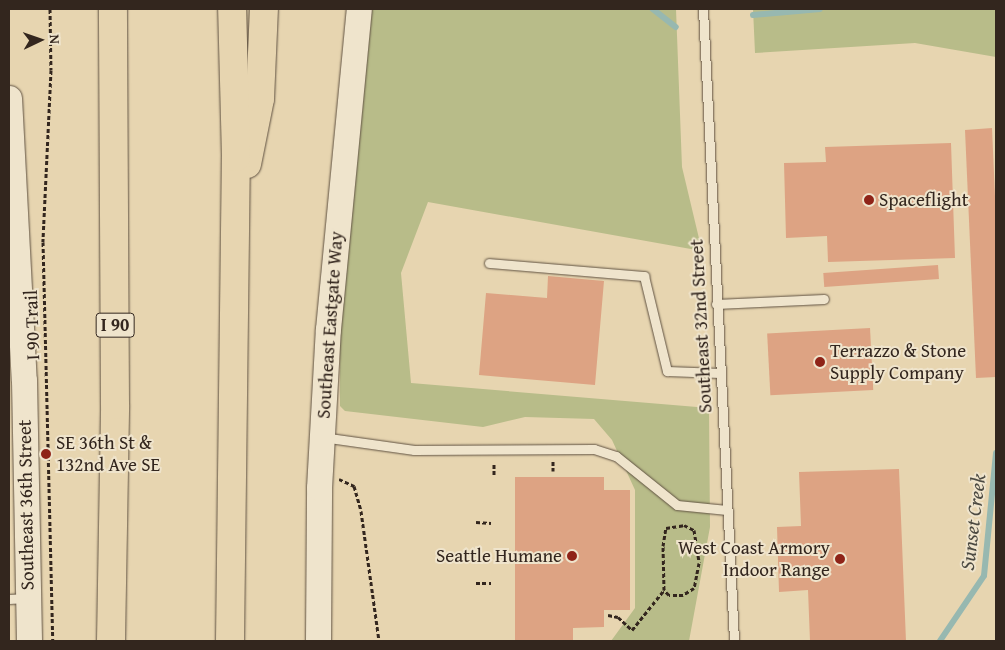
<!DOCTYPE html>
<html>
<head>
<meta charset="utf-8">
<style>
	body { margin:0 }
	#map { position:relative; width:1005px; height:650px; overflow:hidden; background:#e7d5b0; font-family:"Gentium Book Plus",serif }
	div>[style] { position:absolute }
	.green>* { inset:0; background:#b8bc89 }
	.stream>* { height:5.5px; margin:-2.75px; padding:0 2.75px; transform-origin:2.75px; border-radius:2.75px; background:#97b8b0 }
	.building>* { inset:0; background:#dda383; transform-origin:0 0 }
	.path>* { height:3px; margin-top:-1.5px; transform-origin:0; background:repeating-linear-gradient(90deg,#33261e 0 4px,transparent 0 6.5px) }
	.roads { filter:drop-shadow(0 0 1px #605242) drop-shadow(0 0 1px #605242) }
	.service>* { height:9px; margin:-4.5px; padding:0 4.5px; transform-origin:4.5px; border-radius:4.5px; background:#efe4cc }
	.secondary>* { height:25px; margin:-12.5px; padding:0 12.5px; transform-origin:12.5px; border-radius:12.5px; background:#efe4cc }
	.motorway>* { height:28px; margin:-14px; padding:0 14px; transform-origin:14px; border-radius:14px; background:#e7d5b0 }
	.dots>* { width:14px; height:14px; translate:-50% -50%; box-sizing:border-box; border:2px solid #efe4cc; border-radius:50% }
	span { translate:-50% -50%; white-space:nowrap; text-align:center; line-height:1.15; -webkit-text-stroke:4px #efe4cc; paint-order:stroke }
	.shield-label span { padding:1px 4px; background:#efe4cc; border:1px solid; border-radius:4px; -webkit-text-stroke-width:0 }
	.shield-label { font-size:18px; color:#33261e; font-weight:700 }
	.poi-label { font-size:19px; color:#33261e }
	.left { translate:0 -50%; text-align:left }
	.right { translate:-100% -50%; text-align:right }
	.street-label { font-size:19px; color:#33261e }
	.water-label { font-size:20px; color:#4c4a42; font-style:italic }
	.frame { position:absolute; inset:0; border:10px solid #33261e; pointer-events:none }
	.north { position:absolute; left:15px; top:15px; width:50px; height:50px; -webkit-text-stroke:4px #efe4cc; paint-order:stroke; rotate:87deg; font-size:14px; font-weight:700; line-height:20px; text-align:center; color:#33261e }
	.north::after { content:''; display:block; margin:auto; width:18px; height:22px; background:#33261e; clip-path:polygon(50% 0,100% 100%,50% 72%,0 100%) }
</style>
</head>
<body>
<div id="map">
	<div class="green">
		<i style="clip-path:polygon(372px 9px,676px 9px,682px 167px,702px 251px,428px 202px,401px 273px,411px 383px,709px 408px,710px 527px,689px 641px,611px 641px,635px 608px,635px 490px,612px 440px,594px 419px,525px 417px,483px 427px,345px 411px,340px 406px,340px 337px)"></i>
		<i style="clip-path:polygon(753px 9px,996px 9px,996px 57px,915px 43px,755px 53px)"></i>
	</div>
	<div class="stream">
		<i style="left:653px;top:9px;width:29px;rotate:38deg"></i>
		<i style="left:753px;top:15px;width:67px;rotate:-5.1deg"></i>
		<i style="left:940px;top:641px;width:78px;rotate:-55.9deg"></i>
		<i style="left:984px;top:576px;width:123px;rotate:-84.4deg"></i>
	</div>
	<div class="building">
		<i style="clip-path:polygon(992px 128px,996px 219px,996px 377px,976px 378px,965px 130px)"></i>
		<i style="clip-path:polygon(951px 143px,955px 258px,828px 262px,827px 236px,786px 238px,784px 163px,826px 162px,825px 147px)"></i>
		<i style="left:938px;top:265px;width:14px;height:115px;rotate:86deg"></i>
		<i style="clip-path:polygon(548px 276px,604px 281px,595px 385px,479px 375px,486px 293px,547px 298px)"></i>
		<i style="left:870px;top:328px;width:62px;height:103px;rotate:87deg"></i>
		<i style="clip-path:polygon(899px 469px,906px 641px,810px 641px,808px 590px,779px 592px,777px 527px,801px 526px,799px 472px)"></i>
		<i style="clip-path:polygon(515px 477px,604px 477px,604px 490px,630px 490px,630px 610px,604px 610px,604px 627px,573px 628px,573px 641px,515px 641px)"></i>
	</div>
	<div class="path">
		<i style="left:50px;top:9px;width:61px;rotate:89.1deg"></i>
		<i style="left:51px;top:70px;width:172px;rotate:92.7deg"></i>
		<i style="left:43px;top:242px;width:399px;rotate:88.6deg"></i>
		<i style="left:553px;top:461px;width:10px;rotate:90deg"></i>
		<i style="left:494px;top:475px;width:12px;rotate:-90deg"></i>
		<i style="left:339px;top:479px;width:17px;rotate:25deg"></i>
		<i style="left:354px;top:486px;width:26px;rotate:74deg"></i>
		<i style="left:361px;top:511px;width:131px;rotate:82.1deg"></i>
		<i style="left:476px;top:522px;width:15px;rotate:4deg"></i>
		<i style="left:684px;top:525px;width:11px;rotate:27deg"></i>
		<i style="left:694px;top:530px;width:33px;rotate:81deg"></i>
		<i style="left:699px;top:563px;width:25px;rotate:101deg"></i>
		<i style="left:694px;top:588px;width:13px;rotate:148deg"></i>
		<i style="left:683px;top:595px;width:14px;rotate:180deg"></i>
		<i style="left:669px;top:595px;width:7px;rotate:-135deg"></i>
		<i style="left:664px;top:590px;width:44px;rotate:-91.3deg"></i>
		<i style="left:663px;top:546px;width:18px;rotate:-81deg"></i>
		<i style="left:666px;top:528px;width:18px;rotate:-9deg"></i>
		<i style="left:476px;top:583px;width:15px"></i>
		<i style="left:608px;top:615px;width:10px;rotate:11deg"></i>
		<i style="left:618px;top:617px;width:19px;rotate:43deg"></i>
		<i style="left:632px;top:630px;width:51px;rotate:-51.3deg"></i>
	</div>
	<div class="roads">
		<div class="service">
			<i style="left:703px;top:9px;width:633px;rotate:87.19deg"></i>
			<i style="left:489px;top:263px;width:156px;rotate:4.8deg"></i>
			<i style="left:644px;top:276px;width:98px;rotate:76.4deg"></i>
			<i style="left:667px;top:371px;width:53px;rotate:2.2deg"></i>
			<i style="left:716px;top:304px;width:108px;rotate:-2.7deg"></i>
			<i style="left:322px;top:437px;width:93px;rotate:8deg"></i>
			<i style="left:414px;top:450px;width:180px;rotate:-0.3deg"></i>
			<i style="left:594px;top:449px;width:23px;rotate:18deg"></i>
			<i style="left:616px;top:456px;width:78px;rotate:38.8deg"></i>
			<i style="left:677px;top:505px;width:50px;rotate:5.7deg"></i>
			<i style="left:9px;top:599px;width:17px;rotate:-3deg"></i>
		</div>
		<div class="secondary">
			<i style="left:9px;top:98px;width:282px;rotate:87deg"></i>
			<i style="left:24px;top:380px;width:261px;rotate:88.9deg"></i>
			<i style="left:318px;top:641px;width:153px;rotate:-89.6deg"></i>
			<i style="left:319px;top:488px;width:159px;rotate:-86.8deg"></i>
			<i style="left:328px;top:329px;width:321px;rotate:-84.5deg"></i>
		</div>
		<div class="motorway">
			<i style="left:247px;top:164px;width:66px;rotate:-78.7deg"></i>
			<i style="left:260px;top:99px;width:90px;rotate:-87.5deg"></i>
			<i style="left:111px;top:641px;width:236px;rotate:-89deg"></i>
			<i style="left:115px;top:405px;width:396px;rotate:-90.3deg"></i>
			<i style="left:230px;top:641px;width:484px;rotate:-89.3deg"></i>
			<i style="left:236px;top:157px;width:148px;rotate:-91.5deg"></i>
		</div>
	</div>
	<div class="dots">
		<i style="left:869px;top:200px;background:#8f2418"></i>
		<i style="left:820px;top:362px;background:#8f2418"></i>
		<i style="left:46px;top:454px;background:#8f2418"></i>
		<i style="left:572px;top:556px;background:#8f2418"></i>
		<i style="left:840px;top:559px;background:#8f2418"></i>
	</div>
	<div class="shield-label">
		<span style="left:115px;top:325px">I 90</span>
	</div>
	<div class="poi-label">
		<span class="left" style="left:879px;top:200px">Spaceflight</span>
		<span class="left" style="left:830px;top:362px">Terrazzo &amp; Stone<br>Supply Company</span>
		<span class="left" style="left:56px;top:454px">SE 36th St &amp;<br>132nd Ave SE</span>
		<span class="right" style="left:830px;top:559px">West Coast Armory<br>Indoor Range</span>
		<span class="right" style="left:562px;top:556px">Seattle Humane</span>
	</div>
	<div class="street-label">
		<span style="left:32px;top:325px;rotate:-92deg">I 90 Trail</span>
		<span style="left:330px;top:325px;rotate:-86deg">Southeast Eastgate Way</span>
		<span style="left:701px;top:326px;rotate:-93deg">Southeast 32nd Street</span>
		<span style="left:26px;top:505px;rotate:-91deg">Southeast 36th Street</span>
	</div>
	<div class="water-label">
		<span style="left:972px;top:522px;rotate:-83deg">Sunset Creek</span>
	</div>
	<div class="frame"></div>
	<div class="north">N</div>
</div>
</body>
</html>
